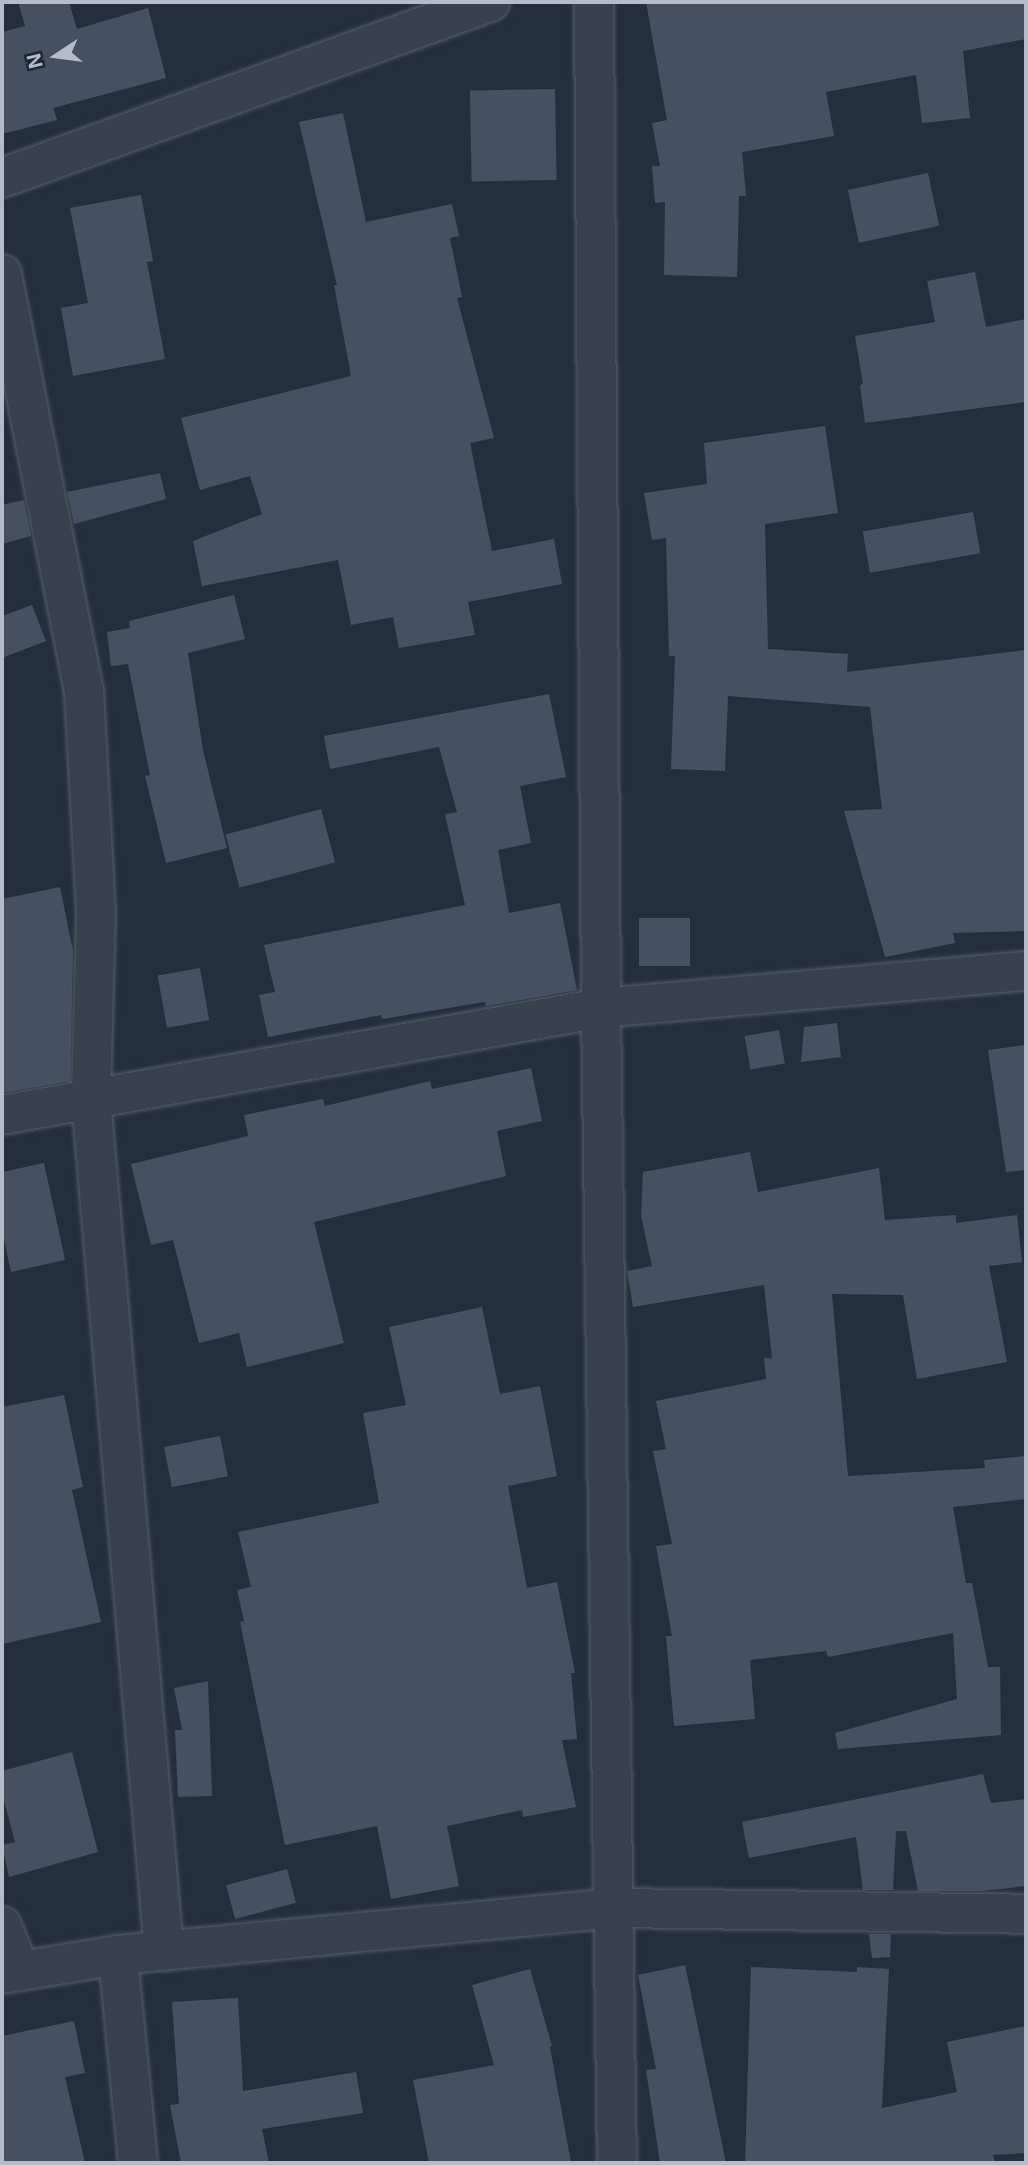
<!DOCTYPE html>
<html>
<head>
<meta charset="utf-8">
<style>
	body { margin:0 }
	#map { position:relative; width:1028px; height:2165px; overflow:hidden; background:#242f3e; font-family:Inter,sans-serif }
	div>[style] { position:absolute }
	.building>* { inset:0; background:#455162; transform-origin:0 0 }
	.roads { filter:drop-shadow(0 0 2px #565f6c) drop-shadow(0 0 2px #565f6c) }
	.minor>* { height:38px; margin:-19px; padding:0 19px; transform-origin:19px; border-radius:19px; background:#38414e }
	span { translate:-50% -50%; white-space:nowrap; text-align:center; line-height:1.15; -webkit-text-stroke:5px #1d2633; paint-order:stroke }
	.frame { position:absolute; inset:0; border:4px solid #b4bcc9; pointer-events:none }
	.north { position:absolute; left:21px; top:21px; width:70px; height:70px; -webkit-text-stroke:5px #1d2633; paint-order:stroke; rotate:257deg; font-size:19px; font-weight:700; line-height:28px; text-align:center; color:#b4bcc9 }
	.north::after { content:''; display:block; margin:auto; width:24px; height:32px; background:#b4bcc9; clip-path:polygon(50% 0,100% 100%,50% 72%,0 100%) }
</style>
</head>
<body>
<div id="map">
	<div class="building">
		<i style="clip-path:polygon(18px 2px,69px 2px,77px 29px,148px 8px,166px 78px,53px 108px,57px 120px,2px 134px,2px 32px,25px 26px)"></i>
		<i style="clip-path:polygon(646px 2px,1026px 2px,1026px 39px,963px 51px,970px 118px,922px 123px,916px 75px,826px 92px,834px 136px,742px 152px,746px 196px,739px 196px,737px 277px,664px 275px,665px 202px,655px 203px,652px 166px,660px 166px,652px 123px,667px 120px)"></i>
		<i style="left:555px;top:89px;width:91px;height:85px;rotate:89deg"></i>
		<i style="clip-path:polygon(343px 113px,366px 222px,452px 204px,459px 236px,450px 238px,462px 297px,457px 298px,494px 438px,470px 443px,492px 551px,554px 539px,562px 584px,468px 602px,475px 635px,399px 648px,393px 617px,351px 625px,338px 560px,202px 586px,193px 541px,262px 514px,250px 476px,200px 490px,181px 418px,351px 376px,334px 285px,337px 285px,299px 122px)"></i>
		<i style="left:928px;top:173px;width:54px;height:82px;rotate:78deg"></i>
		<i style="clip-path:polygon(141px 195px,153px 261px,147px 262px,165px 359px,73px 376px,61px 308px,88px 303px,70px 208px)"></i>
		<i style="clip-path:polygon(975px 272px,986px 327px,1026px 319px,1026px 402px,865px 423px,860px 385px,863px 384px,855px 336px,935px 322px,927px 281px)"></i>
		<i style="clip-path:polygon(825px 426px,838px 513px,765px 524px,768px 649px,848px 654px,847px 672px,1026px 650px,1026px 931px,953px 933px,955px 943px,885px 957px,844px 811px,882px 809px,870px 707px,728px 696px,725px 771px,671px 769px,675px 656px,669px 656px,666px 538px,652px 540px,644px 493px,707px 484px,704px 443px)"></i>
		<i style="clip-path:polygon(160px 473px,166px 499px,74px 524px,67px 492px)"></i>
		<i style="clip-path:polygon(24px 500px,31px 536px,2px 544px,2px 505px)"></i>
		<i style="left:973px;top:512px;width:42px;height:112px;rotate:80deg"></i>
		<i style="clip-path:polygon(234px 595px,245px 639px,188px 653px,203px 750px,227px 848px,166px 863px,145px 776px,150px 775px,128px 664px,111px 666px,107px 632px,130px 628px,129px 621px)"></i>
		<i style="clip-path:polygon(32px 605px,46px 641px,2px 658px,2px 616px)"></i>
		<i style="clip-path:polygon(549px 694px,566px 777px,520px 786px,531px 843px,498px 850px,509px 913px,560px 903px,577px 990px,486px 1006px,485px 1002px,382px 1019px,381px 1015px,268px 1037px,259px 995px,275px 992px,264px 945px,465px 905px,445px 814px,457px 812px,439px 747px,330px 769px,324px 736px)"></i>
		<i style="left:321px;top:809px;width:55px;height:99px;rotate:75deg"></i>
		<i style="clip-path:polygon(60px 887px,73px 951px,70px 1081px,2px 1093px,2px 899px)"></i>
		<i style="left:639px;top:918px;width:51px;height:48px"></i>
		<i style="left:200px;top:968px;width:53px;height:43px;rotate:80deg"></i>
		<i style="clip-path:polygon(837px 1023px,841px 1057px,801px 1062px,804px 1027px)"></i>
		<i style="left:779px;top:1030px;width:34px;height:35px;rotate:80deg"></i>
		<i style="clip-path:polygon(1026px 1045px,1026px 1170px,1006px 1172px,988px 1050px)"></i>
		<i style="clip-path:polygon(531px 1068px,542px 1121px,497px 1131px,506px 1176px,314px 1222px,344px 1343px,247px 1367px,239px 1333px,199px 1343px,173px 1240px,151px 1245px,131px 1164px,248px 1136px,244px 1115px,323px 1099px,325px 1106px,430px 1081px,432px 1089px)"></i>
		<i style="clip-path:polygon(750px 1152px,758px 1192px,879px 1168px,885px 1220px,956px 1215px,956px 1223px,1017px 1215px,1022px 1262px,989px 1266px,1007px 1362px,917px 1379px,903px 1295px,832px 1294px,848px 1476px,985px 1468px,984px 1460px,1026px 1456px,1026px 1499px,953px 1507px,966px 1583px,972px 1583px,988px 1667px,1000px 1667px,1001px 1735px,838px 1749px,835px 1733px,957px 1699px,953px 1633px,828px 1657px,826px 1651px,750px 1660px,755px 1719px,674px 1726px,666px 1636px,672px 1636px,656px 1546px,672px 1544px,653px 1451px,666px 1449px,656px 1401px,766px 1379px,764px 1358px,772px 1358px,764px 1285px,633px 1307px,627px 1271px,652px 1266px,641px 1216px,643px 1172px)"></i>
		<i style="clip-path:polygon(44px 1163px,65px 1260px,11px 1272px,2px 1230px,2px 1172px)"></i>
		<i style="clip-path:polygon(482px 1307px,500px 1394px,540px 1386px,557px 1476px,508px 1486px,527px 1588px,557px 1582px,575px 1673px,571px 1673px,577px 1739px,562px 1740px,576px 1807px,523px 1817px,522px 1810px,447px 1826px,459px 1886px,391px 1899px,377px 1826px,285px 1845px,240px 1622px,244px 1621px,237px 1590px,251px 1587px,238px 1532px,379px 1503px,363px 1413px,406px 1405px,389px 1327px)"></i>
		<i style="clip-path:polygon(64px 1395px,83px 1487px,72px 1490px,101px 1622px,2px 1644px,2px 1407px)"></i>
		<i style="left:220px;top:1436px;width:41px;height:57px;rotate:79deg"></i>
		<i style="clip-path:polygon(208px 1681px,212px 1796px,178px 1797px,175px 1730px,182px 1730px,174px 1688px)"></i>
		<i style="clip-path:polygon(72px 1752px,98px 1852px,9px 1877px,2px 1845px,15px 1842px,2px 1793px,2px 1771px)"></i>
		<i style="clip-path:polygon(983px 1774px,991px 1803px,1026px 1799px,1026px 1886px,981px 1891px,918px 1891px,906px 1831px,896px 1831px,893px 1890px,863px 1890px,856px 1837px,749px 1858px,742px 1822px)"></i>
		<i style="left:287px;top:1869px;width:35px;height:63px;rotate:75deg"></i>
		<i style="clip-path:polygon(869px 1934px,891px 1934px,890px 1957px,872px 1958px)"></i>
		<i style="clip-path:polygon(685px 1965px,726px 2163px,660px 2163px,646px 2070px,656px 2069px,638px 1975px)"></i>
		<i style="clip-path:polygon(751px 1967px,857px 1972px,857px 1967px,889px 1969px,882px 2108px,957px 2092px,947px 2042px,1026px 2026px,1026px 2153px,993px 2155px,995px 2163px,745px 2163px)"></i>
		<i style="clip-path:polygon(530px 1969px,552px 2046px,550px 2047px,571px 2163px,429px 2163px,413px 2080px,494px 2065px,472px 1985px)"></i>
		<i style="clip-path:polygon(238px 1998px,243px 2091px,356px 2072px,363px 2113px,262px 2129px,269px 2163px,181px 2163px,170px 2105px,179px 2104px,172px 2002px)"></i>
		<i style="clip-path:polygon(74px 2021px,85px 2073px,65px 2077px,85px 2163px,2px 2163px,2px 2036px)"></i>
	</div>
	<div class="roads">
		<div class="minor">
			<i style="left:594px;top:2px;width:1006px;rotate:89.6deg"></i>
			<i style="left:601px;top:1008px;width:1155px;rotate:89.21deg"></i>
			<i style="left:2px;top:178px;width:519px;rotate:-19.83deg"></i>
			<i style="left:2px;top:274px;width:425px;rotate:78.9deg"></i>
			<i style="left:84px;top:691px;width:224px;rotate:86.9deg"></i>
			<i style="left:96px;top:915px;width:183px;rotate:91.6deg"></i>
			<i style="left:91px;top:1098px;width:856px;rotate:85.11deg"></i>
			<i style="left:2px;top:1115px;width:608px;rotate:-10.13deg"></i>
			<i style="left:601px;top:1008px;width:427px;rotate:-5deg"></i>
			<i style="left:2px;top:1926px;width:48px;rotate:68.2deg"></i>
			<i style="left:118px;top:1955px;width:209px;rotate:84.5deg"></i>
			<i style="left:2px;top:1974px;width:118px;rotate:-9.3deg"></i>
			<i style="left:118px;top:1955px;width:500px;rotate:-5.39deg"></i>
			<i style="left:616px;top:1908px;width:410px;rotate:0.8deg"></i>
		</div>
	</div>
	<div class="frame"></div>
	<div class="north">N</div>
</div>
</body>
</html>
